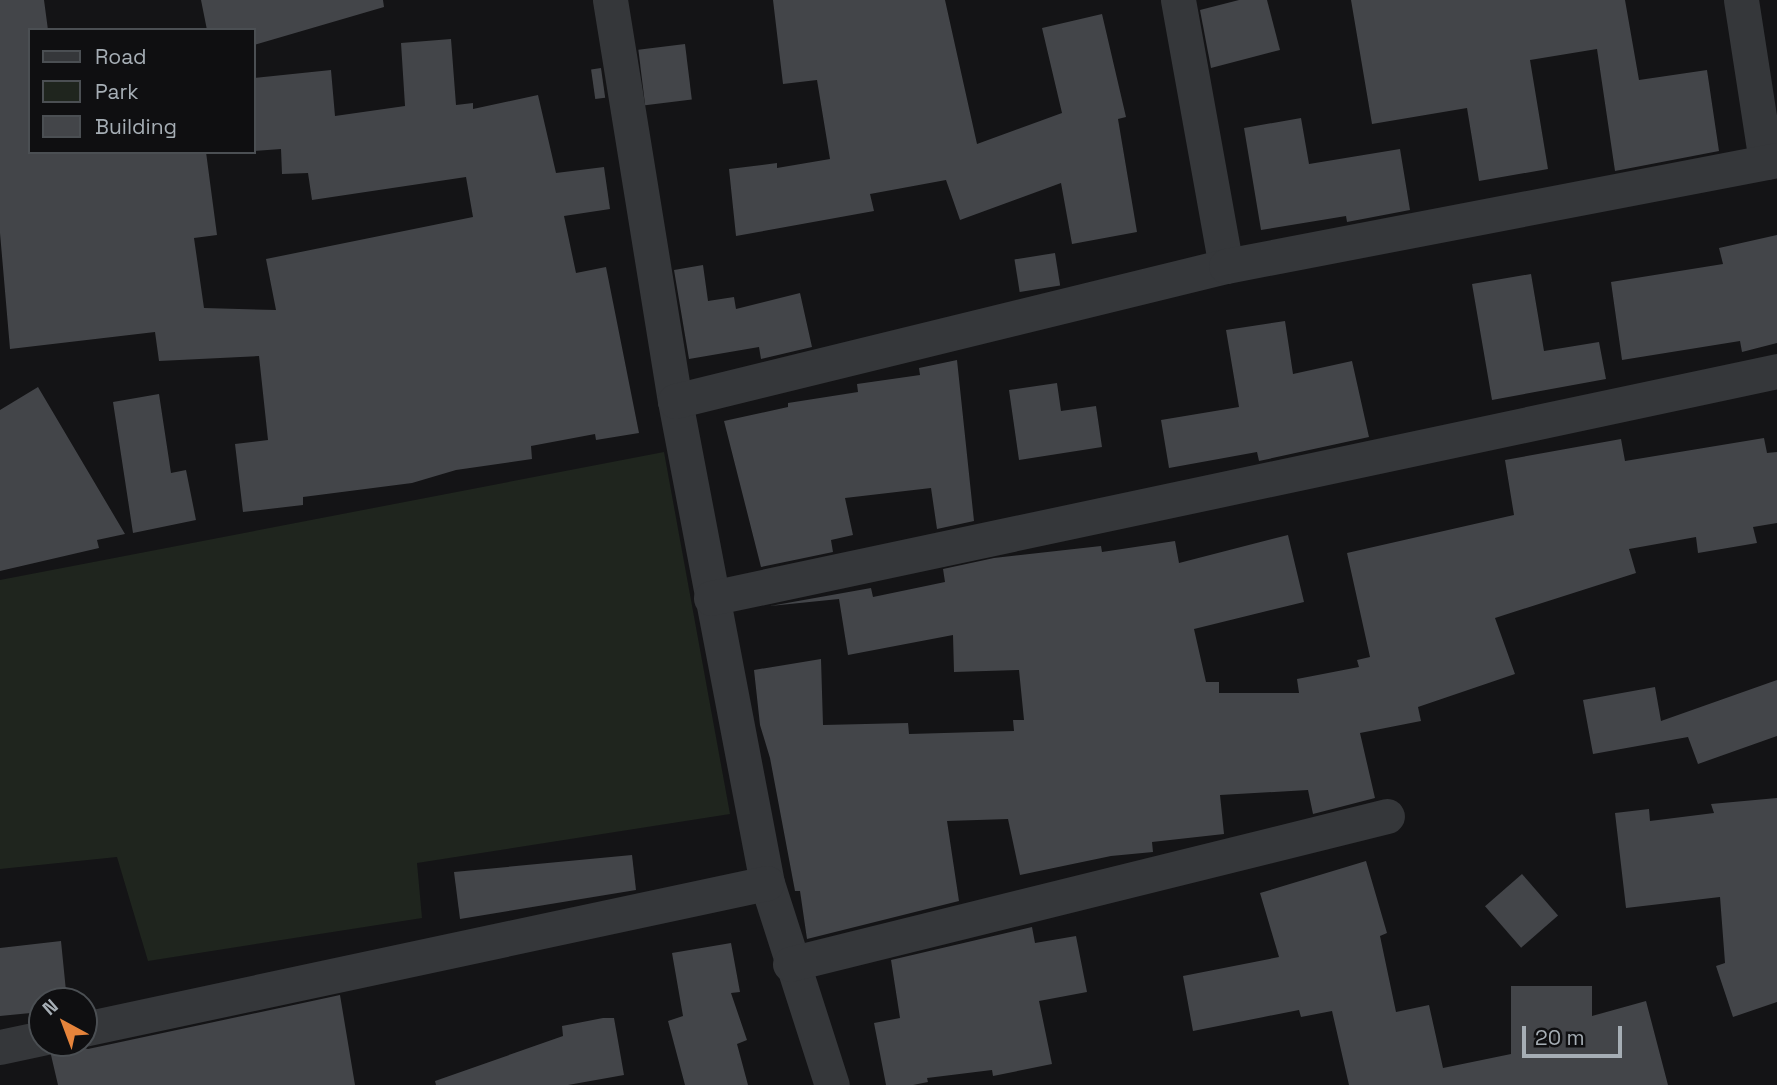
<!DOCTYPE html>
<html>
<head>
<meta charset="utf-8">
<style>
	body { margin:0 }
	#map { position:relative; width:1777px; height:1085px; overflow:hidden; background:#141416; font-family:"Space Grotesk",sans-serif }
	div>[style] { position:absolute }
	.green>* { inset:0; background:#1f251e }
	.building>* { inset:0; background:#434549; transform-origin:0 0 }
	.street>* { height:35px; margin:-17.5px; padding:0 17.5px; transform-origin:17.5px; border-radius:17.5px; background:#35373a }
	span { translate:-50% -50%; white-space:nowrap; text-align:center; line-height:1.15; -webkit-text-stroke:7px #0f0f11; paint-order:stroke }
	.legend { position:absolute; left:28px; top:28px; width:228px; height:126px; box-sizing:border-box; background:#0f0f11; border:2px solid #4b4f53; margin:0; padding:9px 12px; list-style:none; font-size:21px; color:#a6aeb5 }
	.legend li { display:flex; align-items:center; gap:14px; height:35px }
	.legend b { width:35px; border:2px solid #4b4f53 }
	.north { position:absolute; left:28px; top:987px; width:70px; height:70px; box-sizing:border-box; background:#0f0f11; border:2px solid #4b4f53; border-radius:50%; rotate:319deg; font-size:19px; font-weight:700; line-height:28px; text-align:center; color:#a6aeb5 }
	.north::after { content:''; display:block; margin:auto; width:24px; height:32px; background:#e6843b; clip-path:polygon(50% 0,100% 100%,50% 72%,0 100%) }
	.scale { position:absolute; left:1522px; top:1026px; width:100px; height:32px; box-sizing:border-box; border:4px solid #a6aeb5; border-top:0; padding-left:9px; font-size:21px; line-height:24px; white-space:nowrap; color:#a6aeb5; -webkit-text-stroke:5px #0f0f11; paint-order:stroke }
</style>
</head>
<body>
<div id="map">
	<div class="green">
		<i style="clip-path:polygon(664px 452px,730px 814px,417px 863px,422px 918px,148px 961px,117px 857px,0 869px,0 580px)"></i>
	</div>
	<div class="building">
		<i style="clip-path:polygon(0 0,44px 0,48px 30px,30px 30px,30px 152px,206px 152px,217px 235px,194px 238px,204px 308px,276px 310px,266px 259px,473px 217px,466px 177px,312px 200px,308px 173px,282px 174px,281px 149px,254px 151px,254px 78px,331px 70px,335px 116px,405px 106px,401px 43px,451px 39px,456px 105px,473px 103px,473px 109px,538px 95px,556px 173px,604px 167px,610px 209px,564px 216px,576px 273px,606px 267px,639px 433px,596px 440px,595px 434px,531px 446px,532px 459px,456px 470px,412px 483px,303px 497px,303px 505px,243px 512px,235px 444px,268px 440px,259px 356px,159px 361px,155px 332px,10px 349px,0 233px)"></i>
		<i style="clip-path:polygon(201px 0,383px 0,384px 7px,254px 45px,254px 30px,207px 30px)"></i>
		<i style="clip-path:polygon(773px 0,945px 0,977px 144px,1062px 113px,1042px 28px,1102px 14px,1126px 117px,1118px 119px,1137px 232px,1072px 244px,1061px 183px,960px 220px,946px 180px,870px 194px,874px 211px,736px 236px,729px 169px,777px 163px,777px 168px,830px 159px,817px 80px,783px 84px)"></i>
		<i style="clip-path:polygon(1239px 0,1267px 0,1280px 50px,1211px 68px,1200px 10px)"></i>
		<i style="clip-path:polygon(1351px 0,1625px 0,1639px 80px,1707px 70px,1719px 151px,1615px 171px,1597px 49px,1530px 60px,1548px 169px,1479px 181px,1467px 108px,1372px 124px)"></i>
		<i style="left:685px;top:44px;width:56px;height:47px;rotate:83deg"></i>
		<i style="left:601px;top:68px;width:30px;height:10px;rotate:82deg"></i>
		<i style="clip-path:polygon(1301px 118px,1309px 164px,1400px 149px,1410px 210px,1347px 222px,1346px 216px,1261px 230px,1244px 128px)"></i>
		<i style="clip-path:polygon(1777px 235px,1777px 343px,1742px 352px,1740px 341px,1622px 360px,1611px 282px,1723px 264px,1719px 248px)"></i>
		<i style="left:1055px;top:253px;width:33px;height:41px;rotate:81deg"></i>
		<i style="clip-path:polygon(703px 265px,708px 301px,734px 297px,736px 309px,800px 293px,812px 347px,761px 359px,759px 347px,689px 359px,674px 270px)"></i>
		<i style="clip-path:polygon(1531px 274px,1544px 351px,1599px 342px,1606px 379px,1492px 400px,1472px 284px)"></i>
		<i style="clip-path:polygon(1285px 321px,1293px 374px,1352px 361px,1369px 437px,1259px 461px,1257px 452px,1169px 468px,1161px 420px,1239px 407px,1226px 330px)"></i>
		<i style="clip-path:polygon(957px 360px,974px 521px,937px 529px,931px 488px,845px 498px,853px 535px,831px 540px,833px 552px,761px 567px,724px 421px,788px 407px,788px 403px,858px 392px,857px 384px,920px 375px,919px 368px)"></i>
		<i style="clip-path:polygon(1057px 383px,1061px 411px,1096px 406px,1102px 447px,1019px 460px,1009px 390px)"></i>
		<i style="clip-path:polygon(38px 387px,125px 534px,97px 540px,99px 548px,0 571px,0 410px)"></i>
		<i style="clip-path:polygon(159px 394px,171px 473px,186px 470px,196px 520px,133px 533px,113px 402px)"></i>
		<i style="clip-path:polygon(1764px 438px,1767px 453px,1777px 452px,1777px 523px,1753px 527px,1757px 543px,1698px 553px,1696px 537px,1629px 549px,1636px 573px,1495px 618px,1515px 674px,1418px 707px,1421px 721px,1360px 733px,1375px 798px,1313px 814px,1308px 790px,1220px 795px,1224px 834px,1152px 842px,1153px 852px,1111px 856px,1020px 875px,1008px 819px,947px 821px,959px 901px,807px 939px,800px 891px,795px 891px,770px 758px,760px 725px,754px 670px,821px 659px,823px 725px,908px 723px,909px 734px,1014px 731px,1013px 720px,1024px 720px,1019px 670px,954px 672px,953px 635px,848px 655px,839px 599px,770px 606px,871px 588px,873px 597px,945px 582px,943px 569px,994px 558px,1101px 546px,1102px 552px,1175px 541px,1179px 563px,1288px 535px,1304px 602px,1194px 629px,1206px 682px,1219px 682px,1219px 693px,1299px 693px,1297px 679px,1359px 667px,1357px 660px,1370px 657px,1347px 553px,1514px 515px,1505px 460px,1621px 439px,1625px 461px)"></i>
		<i style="clip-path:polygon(1777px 680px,1777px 736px,1698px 764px,1688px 737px,1593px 754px,1583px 700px,1655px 687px,1661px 721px)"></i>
		<i style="clip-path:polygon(1777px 798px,1777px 1002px,1733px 1017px,1716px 966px,1725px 963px,1720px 897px,1626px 908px,1615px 813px,1649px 809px,1650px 821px,1714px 813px,1711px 804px)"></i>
		<i style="clip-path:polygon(632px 855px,636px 890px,460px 919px,454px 872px)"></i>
		<i style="clip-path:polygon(1366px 861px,1387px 933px,1380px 936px,1396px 1012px,1429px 1005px,1443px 1068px,1511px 1054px,1511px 986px,1592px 986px,1592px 1016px,1646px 1001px,1668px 1085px,1349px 1085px,1332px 1011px,1301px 1017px,1299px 1010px,1193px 1031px,1183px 976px,1279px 957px,1260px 893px)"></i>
		<i style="left:1522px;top:874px;width:55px;height:49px;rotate:49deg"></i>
		<i style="clip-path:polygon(1032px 927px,1035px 943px,1076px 936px,1087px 992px,1039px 1001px,1052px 1064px,993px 1076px,992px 1070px,927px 1078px,928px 1082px,913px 1085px,886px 1085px,874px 1023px,900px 1018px,891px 960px)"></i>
		<i style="clip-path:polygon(61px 941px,67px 1001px,42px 1001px,42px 1018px,41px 1012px,0 1016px,0 948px)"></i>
		<i style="clip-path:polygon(731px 943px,740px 992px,731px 993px,747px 1040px,737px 1044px,748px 1085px,685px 1085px,668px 1021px,683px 1016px,672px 953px)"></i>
		<i style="clip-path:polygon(340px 995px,355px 1085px,58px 1085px,51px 1055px,61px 1043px,88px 1049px)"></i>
		<i style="clip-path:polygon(603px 1018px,614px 1018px,624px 1075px,568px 1085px,436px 1085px,435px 1081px,563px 1036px,562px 1026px)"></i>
	</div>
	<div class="street">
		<i style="left:610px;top:0;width:406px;rotate:80.8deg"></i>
		<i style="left:675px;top:401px;width:491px;rotate:79.2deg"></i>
		<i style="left:767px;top:883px;width:212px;rotate:72.2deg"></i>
		<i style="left:1178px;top:0;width:270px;rotate:79.8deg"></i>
		<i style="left:1741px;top:0;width:164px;rotate:81.2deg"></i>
		<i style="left:675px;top:401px;width:567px;rotate:-13.77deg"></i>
		<i style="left:1226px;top:266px;width:561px;rotate:-10.89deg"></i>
		<i style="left:711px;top:598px;width:1090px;rotate:-12.02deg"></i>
		<i style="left:790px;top:964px;width:615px;rotate:-13.92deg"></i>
		<i style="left:84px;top:1029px;width:698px;rotate:-12.07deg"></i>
		<i style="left:0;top:1047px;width:43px;rotate:-12.1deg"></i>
	</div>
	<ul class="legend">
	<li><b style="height:9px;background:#35373a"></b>Road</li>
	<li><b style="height:19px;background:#1f251e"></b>Park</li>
	<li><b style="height:19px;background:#434549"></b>Building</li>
	</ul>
	<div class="north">N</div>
	<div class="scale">20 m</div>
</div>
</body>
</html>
